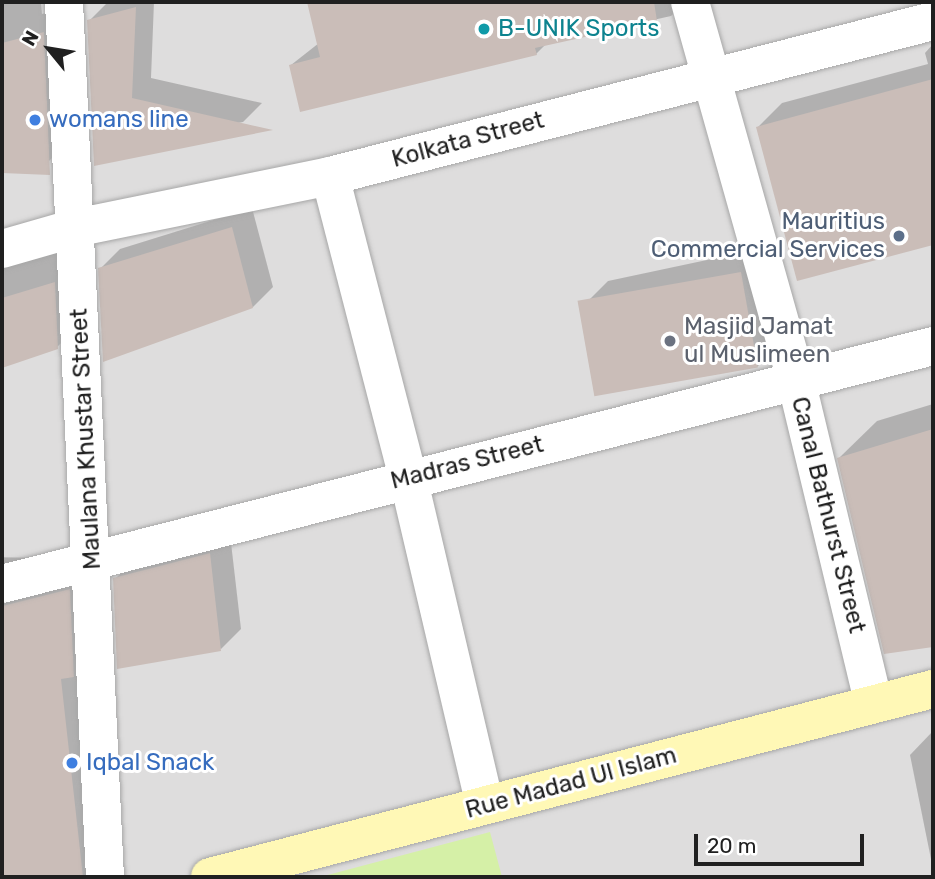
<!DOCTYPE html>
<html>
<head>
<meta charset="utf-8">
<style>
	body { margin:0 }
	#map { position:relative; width:935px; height:879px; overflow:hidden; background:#f1ece5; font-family:Rubik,sans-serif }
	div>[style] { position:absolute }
	.residential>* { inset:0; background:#dedddd; transform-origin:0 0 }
	.grass>* { inset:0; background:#d5f0a7 }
	.shadow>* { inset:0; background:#0003; transform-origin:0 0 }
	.building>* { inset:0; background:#cabdb8; transform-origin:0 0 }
	.roads { filter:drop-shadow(0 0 2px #a7a7a7) drop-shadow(0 0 2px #a7a7a7) }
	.minor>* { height:38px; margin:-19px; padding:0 19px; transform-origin:19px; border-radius:19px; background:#fff }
	.secondary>* { height:38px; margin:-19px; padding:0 19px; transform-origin:19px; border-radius:19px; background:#fff8b6 }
	.dots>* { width:19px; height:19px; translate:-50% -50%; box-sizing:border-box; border:4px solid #fff; border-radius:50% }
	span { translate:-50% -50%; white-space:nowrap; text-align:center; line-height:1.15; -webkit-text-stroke:6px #fff; paint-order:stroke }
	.culture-label { font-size:24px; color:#0d838f }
	.left { translate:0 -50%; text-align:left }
	.shop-label { font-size:24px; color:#366cbe }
	.street-label { font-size:24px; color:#202020 }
	.service-label { font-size:24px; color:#4e5e75 }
	.right { translate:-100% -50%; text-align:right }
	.worship-label { font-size:24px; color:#5b616d }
	.frame { position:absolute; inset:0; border:4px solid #202020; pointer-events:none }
	.north { position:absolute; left:14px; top:14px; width:70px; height:70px; -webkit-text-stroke:5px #fff; paint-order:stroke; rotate:300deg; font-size:19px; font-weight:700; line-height:28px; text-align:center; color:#202020 }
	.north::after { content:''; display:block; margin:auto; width:24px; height:32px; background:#202020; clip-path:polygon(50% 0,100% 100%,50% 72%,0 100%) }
	.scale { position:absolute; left:694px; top:834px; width:170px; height:32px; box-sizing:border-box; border:4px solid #202020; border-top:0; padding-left:9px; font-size:21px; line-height:24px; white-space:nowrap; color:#202020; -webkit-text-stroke:5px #fff; paint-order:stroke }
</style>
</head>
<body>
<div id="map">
	<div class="residential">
		<i style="left:2px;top:2px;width:931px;height:875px"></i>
	</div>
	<div class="grass">
		<i style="clip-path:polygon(490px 832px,502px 877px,320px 877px)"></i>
	</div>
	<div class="shadow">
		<i style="clip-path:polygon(2px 2px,41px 2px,42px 14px,70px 6px,76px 134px,49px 161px,2px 170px)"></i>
		<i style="clip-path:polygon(108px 2px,154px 2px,151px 78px,262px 103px,243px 122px,95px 152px,89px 21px)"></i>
		<i style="clip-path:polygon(309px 2px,686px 2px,671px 16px,546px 44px,536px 54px,291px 65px,319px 43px)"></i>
		<i style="clip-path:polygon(933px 44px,933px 243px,798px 279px,758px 127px,782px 103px,928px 64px,925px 53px)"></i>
		<i style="clip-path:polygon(252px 208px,273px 287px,253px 307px,100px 269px,120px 249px)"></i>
		<i style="clip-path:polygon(62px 236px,85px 320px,57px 347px,2px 367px,2px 238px)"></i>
		<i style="clip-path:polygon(768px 247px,784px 340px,757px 367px,581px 308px,608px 281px)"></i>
		<i style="clip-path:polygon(933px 404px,933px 645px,886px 652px,839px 458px,877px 421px)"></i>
		<i style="clip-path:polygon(230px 534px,241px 629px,221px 649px,115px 579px,135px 559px)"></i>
		<i style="left:100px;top:559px;width:318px;height:101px;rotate:91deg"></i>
		<i style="clip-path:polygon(933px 731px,933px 869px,910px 755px)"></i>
	</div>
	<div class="building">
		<i style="clip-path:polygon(307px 2px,654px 2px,657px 21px,535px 48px,537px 55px,300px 112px,289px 65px,320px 57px)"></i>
		<i style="clip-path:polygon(136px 7px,132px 98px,273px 130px,94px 166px,87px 20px)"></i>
		<i style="clip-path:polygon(44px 32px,50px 175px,2px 173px,2px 43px)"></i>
		<i style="clip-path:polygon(933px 79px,933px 245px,797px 281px,756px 127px)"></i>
		<i style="clip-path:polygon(232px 227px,253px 308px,103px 362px,98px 268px)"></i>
		<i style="left:741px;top:272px;width:97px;height:166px;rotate:80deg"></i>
		<i style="clip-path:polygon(55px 282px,58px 349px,2px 368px,2px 298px)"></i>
		<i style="clip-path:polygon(933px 429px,933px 647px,884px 654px,837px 458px)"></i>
		<i style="clip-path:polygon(210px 553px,221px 651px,117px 669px,113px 578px)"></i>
		<i style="clip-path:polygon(70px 589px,74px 677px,61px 679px,83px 877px,2px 877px,2px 606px)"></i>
	</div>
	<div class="roads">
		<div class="minor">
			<i style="left:64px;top:2px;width:876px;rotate:87.32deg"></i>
			<i style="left:690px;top:2px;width:393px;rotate:74.3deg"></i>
			<i style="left:796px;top:380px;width:333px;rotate:76.5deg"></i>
			<i style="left:330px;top:176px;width:311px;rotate:75.5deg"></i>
			<i style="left:408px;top:477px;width:337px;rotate:76.8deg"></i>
			<i style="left:2px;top:249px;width:76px;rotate:-16deg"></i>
			<i style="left:75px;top:228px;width:260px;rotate:-11.5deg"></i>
			<i style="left:330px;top:176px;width:623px;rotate:-14.42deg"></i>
			<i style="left:2px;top:584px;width:961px;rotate:-14.34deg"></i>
		</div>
		<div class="secondary">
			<i style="left:210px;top:877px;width:747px;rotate:-14.58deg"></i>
		</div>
	</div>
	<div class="dots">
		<i style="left:484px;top:29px;background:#0f9aa8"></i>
		<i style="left:35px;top:120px;background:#3f7fe0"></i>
		<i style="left:899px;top:236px;background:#5c6f8a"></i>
		<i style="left:670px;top:341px;background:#6b7280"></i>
		<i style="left:72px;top:763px;background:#3f7fe0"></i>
	</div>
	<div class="culture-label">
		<span class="left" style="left:498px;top:29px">B-UNIK Sports</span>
	</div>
	<div class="shop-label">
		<span class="left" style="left:49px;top:120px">womans line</span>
		<span class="left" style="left:86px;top:763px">Iqbal Snack</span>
	</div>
	<div class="street-label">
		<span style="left:468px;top:140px;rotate:-15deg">Kolkata Street</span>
		<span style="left:86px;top:439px;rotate:-93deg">Maulana Khustar Street</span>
		<span style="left:467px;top:463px;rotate:-14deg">Madras Street</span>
		<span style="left:828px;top:515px;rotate:76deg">Canal Bathurst Street</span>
		<span style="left:571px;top:783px;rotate:-15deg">Rue Madad Ul Islam</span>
	</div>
	<div class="service-label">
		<span class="right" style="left:885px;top:236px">Mauritius<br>Commercial Services</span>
	</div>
	<div class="worship-label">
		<span class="left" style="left:684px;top:341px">Masjid Jamat<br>ul Muslimeen</span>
	</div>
	<div class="frame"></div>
	<div class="north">N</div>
	<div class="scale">20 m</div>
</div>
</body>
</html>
